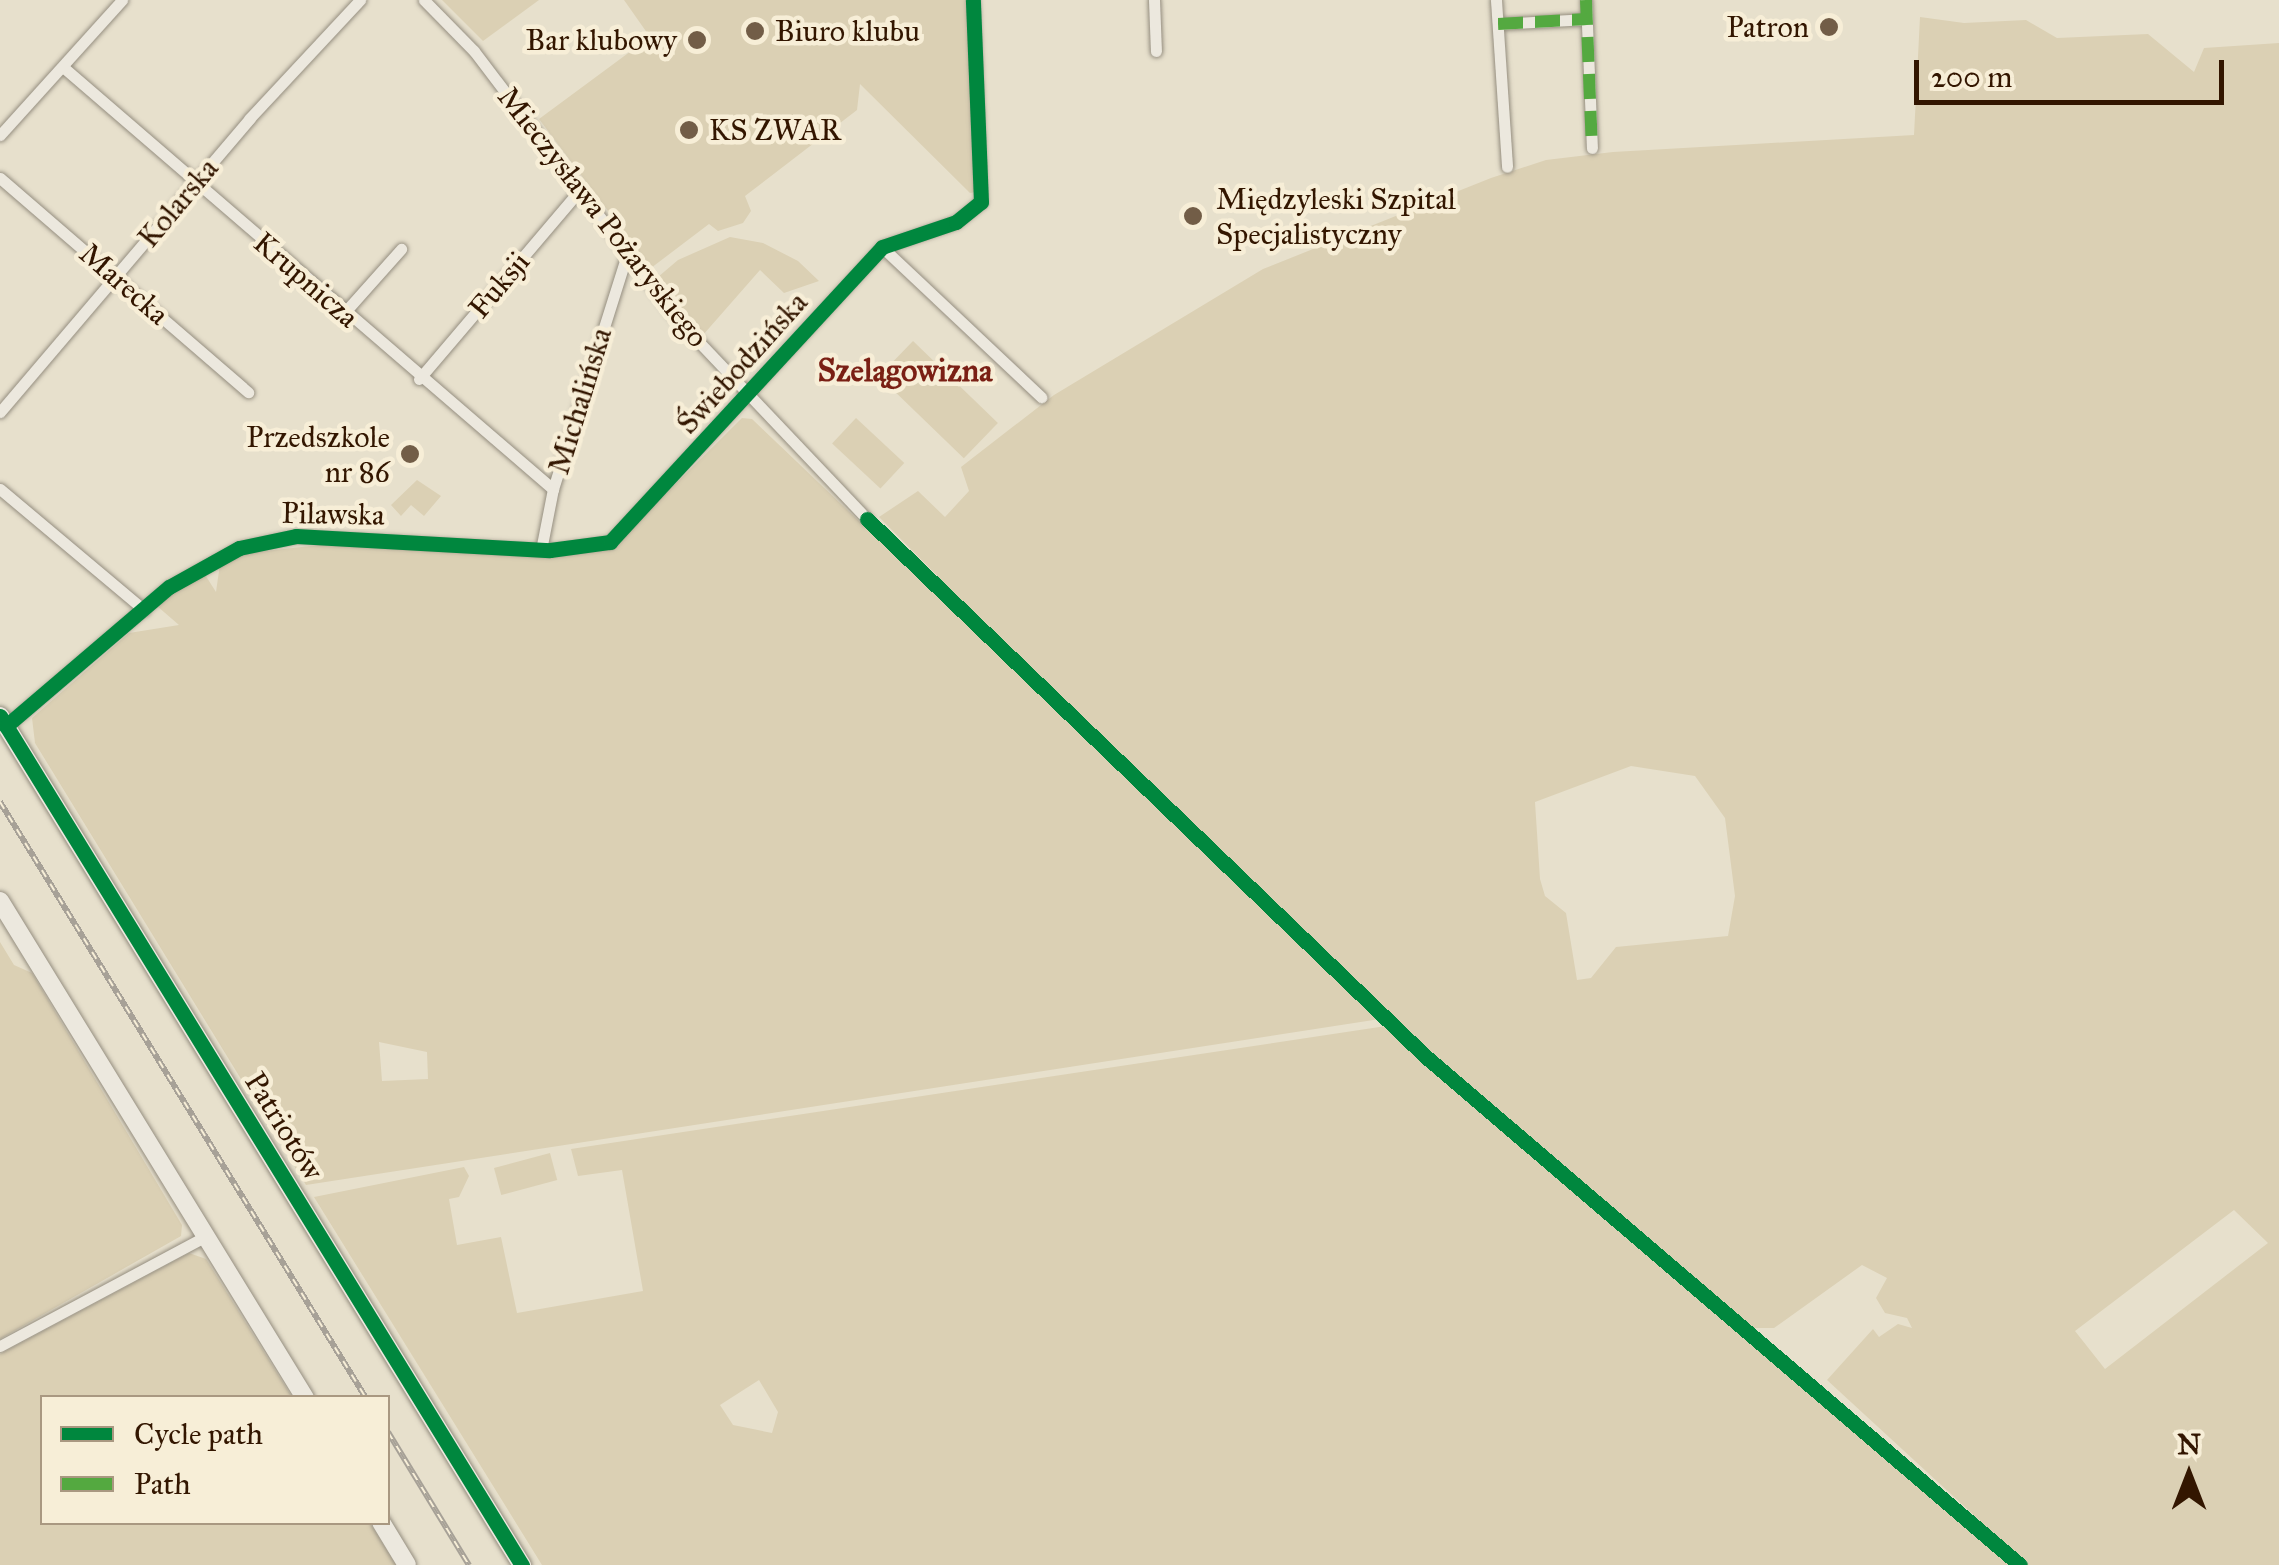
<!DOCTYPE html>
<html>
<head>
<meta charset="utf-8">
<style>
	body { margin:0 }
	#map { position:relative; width:2279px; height:1565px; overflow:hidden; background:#e7e0cc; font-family:"IM FELL Great Primer",serif }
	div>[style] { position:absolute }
	.green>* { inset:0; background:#dbd0b4; transform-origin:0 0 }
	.roads { filter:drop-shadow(0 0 2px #958e80) drop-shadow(0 0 2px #958e80) }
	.minor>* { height:11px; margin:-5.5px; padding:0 5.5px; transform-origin:5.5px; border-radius:5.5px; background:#ece8de }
	.secondary>* { height:18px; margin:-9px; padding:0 9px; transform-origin:9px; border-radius:9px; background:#ece8de }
	.rail>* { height:6px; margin-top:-3px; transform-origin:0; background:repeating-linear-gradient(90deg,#f7eed7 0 8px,#a7a197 0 16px); box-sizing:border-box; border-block:2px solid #a7a197 }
	.quiet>* { height:12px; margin-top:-6px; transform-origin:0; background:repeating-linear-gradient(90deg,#54a940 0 25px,transparent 0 37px) }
	.cycleway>* { height:15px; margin:-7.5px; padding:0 7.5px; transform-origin:7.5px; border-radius:7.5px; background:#00873e }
	.dots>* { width:28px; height:28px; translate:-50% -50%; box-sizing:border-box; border:5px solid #f7eed7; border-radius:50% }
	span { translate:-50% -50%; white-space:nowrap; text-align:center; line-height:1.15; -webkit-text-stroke:9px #f7eed7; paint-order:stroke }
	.poi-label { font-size:30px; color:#331600 }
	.right { translate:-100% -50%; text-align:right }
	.left { translate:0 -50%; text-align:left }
	.street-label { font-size:30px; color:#331600 }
	.neighbourhood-label { font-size:32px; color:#7a1f14; font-weight:700 }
	.legend { position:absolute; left:40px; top:1395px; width:350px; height:130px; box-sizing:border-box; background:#f7eed7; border:2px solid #a99881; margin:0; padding:12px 18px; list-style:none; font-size:30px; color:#331600 }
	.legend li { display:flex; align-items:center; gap:20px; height:50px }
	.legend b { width:50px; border:2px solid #a99881 }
	.north { position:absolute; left:2139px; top:1425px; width:100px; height:100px; -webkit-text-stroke:8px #f7eed7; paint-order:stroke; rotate:0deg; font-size:28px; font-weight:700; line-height:40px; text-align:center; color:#331600 }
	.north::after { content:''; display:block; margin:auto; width:35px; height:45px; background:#331600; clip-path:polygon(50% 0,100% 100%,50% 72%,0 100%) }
	.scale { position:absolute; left:1914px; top:60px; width:310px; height:45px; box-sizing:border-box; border:5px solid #331600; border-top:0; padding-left:12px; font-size:30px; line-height:35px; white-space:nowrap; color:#331600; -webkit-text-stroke:8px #f7eed7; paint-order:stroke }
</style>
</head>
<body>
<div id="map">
	<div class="green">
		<i style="clip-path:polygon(442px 0,539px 0,483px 41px)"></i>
		<i style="clip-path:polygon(624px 0,968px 0,977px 192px,970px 193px,860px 84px,857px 110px,745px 196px,751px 211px,743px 223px,718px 231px,709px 224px,651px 268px,539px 119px,650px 37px)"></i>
		<i style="clip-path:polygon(evenodd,1920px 17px,1964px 23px,2026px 20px,2057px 38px,2148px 34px,2194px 72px,2204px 48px,2279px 43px,2279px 1565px,2028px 1565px,1827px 1380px,1873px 1329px,1879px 1337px,1898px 1324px,1912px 1328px,1907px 1318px,1885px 1313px,1876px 1298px,1887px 1278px,1862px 1265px,1774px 1328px,1749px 1328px,1403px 1027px,1071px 711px,879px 517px,918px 491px,945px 517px,969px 491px,961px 467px,1054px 395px,1263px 269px,1491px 178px,1546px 160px,1613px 152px,1914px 135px,1920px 17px,1631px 766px,1695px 776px,1725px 818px,1735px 896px,1728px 936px,1616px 947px,1591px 978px,1577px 980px,1566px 913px,1545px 896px,1540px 879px,1535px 802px,1631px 766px,1920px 17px,2234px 1210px,2268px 1243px,2105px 1369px,2075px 1331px,2234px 1210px)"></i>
		<i style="clip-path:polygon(730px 237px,763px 243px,798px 261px,819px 281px,784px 293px,760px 270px,703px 335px,658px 277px,678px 260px)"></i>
		<i style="left:913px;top:341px;width:118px;height:49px;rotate:44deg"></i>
		<i style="clip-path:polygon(evenodd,742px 418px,752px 419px,1380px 1019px,306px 1185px,35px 743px,32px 718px,129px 633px,179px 625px,157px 606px,202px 570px,216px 592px,220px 564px,239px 554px,338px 543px,543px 557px,610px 549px,742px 418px,379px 1042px,427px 1052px,428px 1079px,382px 1081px,379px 1042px)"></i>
		<i style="left:856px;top:418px;width:66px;height:35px;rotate:43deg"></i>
		<i style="clip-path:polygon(417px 480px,441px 496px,424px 516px,411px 505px,401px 516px,391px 505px)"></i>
		<i style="clip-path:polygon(0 942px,14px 965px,32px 973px,182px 1225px,181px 1236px,0 1339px)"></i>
		<i style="clip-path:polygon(evenodd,1386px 1026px,2010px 1565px,542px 1565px,314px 1197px,464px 1167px,469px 1176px,459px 1197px,449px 1199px,457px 1245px,501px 1237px,517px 1313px,643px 1291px,622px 1170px,578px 1176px,571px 1149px,1386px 1026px,759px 1380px,778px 1412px,772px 1433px,733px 1425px,720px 1405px,759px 1380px)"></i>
		<i style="left:550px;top:1153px;width:28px;height:58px;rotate:75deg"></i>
		<i style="clip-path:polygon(189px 1253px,206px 1259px,292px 1397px,42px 1398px,42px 1522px,370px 1523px,396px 1565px,0 1565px,0 1354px)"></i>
	</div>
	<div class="roads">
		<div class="minor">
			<i style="left:424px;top:0;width:71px;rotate:45.6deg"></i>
			<i style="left:474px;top:51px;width:340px;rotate:52.8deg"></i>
			<i style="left:680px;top:322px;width:272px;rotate:46.5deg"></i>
			<i style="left:1154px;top:0;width:51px;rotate:87.8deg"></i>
			<i style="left:1496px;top:0;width:167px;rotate:86.2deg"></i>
			<i style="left:1586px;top:0;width:148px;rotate:87.7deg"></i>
			<i style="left:1498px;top:24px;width:89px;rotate:-3.2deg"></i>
			<i style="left:63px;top:67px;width:647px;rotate:40.74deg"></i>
			<i style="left:0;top:135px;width:182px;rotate:-47.9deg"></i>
			<i style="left:0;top:178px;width:328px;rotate:40.8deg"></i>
			<i style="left:882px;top:247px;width:219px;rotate:43.3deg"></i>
			<i style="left:344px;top:313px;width:86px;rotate:-48.3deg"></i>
			<i style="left:419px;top:379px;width:245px;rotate:-49.6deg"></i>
			<i style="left:0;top:412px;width:385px;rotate:-49.6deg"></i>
			<i style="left:249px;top:119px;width:163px;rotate:-47deg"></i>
			<i style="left:0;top:489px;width:188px;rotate:40deg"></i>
			<i style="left:541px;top:550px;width:62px;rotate:-78.9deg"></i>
			<i style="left:553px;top:489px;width:245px;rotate:-72.5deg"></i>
			<i style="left:6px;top:726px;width:214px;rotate:-40.5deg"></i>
			<i style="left:169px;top:587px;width:80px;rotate:-29.1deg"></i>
			<i style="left:239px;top:548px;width:58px;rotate:-11.9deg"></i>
			<i style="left:296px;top:536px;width:254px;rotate:3.2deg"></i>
			<i style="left:550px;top:550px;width:61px;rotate:-7.6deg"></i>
			<i style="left:610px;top:542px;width:401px;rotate:-47.3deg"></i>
			<i style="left:882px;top:247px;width:78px;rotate:-18.7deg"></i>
			<i style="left:956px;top:222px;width:32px;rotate:-39deg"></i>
			<i style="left:981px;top:202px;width:202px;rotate:-92.3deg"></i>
			<i style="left:0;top:1346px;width:234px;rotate:-28.1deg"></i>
		</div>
		<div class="secondary">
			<i style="left:0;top:716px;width:997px;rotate:58.42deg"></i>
			<i style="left:0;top:901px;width:583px;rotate:58.46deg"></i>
			<i style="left:381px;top:1522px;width:50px;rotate:58.8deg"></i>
		</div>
	</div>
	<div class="rail">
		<i style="left:0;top:802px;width:699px;rotate:58.45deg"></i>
		<i style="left:388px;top:1432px;width:156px;rotate:58.7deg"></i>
	</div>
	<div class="quiet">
		<i style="left:1586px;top:0;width:148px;rotate:87.7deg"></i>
		<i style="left:1498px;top:24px;width:89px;rotate:-3.2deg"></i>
	</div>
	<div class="cycleway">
		<i style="left:867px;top:519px;width:774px;rotate:43.9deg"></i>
		<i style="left:1425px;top:1056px;width:783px;rotate:40.55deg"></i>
		<i style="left:0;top:716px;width:997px;rotate:58.42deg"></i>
		<i style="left:6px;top:726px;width:214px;rotate:-40.5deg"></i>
		<i style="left:169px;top:587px;width:80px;rotate:-29.1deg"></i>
		<i style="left:239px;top:548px;width:58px;rotate:-11.9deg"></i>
		<i style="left:296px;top:536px;width:254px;rotate:3.2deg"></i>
		<i style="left:550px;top:550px;width:61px;rotate:-7.6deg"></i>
		<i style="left:610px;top:542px;width:401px;rotate:-47.3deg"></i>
		<i style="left:882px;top:247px;width:78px;rotate:-18.7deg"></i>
		<i style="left:956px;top:222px;width:32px;rotate:-39deg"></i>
		<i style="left:981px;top:202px;width:202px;rotate:-92.3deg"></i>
	</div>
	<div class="dots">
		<i style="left:1829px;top:27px;background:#725d47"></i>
		<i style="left:755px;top:31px;background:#725d47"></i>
		<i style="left:697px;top:40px;background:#725d47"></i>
		<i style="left:689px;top:130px;background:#725d47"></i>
		<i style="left:1193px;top:216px;background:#725d47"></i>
		<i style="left:410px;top:454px;background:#725d47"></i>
	</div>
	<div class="poi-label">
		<span class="right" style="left:1809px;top:27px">Patron</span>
		<span class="left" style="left:775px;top:31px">Biuro klubu</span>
		<span class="right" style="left:677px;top:40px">Bar klubowy</span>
		<span class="left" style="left:709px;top:130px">KS ZWAR</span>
		<span class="left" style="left:1216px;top:216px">Międzyleski Szpital<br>Specjalistyczny</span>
		<span class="right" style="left:390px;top:454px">Przedszkole<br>nr 86</span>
	</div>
	<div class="street-label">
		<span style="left:178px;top:203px;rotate:-50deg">Kolarska</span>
		<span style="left:603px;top:217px;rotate:52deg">Mieczysława Pożaryskiego</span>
		<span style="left:306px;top:280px;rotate:41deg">Krupnicza</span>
		<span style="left:124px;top:284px;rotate:41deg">Marecka</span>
		<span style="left:499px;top:285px;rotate:-50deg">Fuksji</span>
		<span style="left:742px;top:363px;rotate:-48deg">Świebodzińska</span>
		<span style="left:580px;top:401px;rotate:-73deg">Michalińska</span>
		<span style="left:333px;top:514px;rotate:1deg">Pilawska</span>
		<span style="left:284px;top:1126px;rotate:58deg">Patriotów</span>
	</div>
	<div class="neighbourhood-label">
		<span style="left:905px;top:371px">Szelągowizna</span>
	</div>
	<ul class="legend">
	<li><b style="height:12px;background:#00873e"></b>Cycle path</li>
	<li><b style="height:12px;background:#54a940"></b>Path</li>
	</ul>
	<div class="north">N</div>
	<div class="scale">200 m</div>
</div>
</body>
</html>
